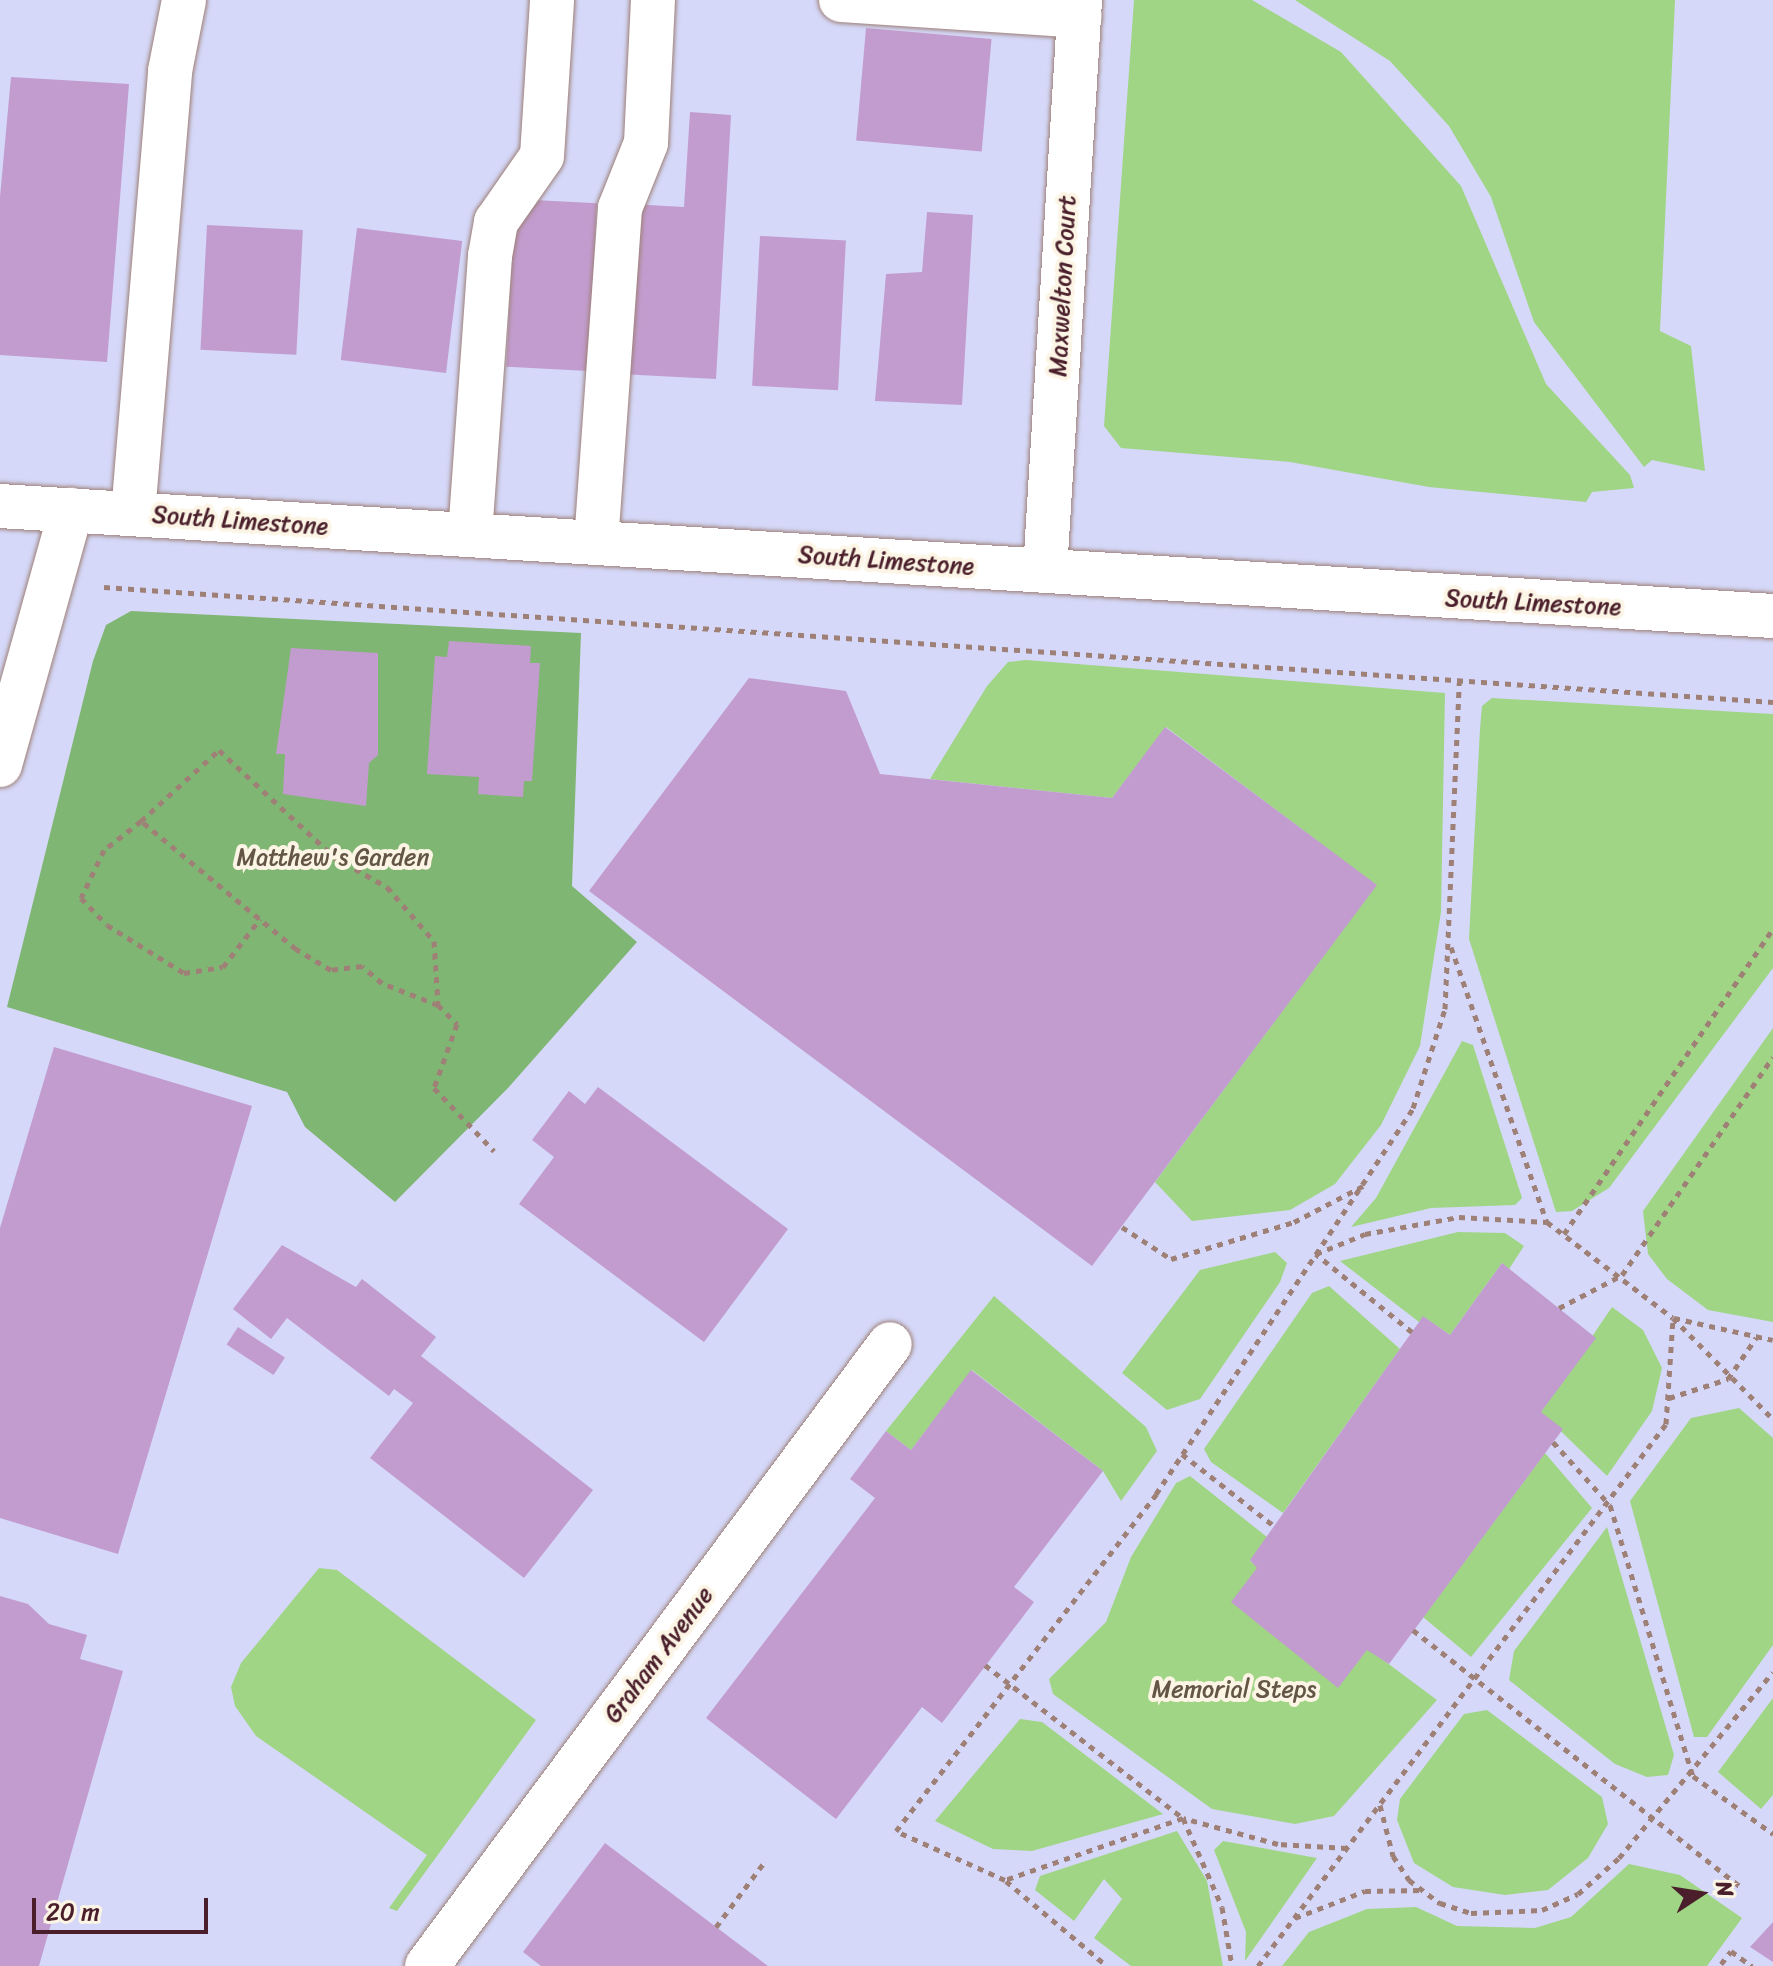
<!DOCTYPE html>
<html>
<head>
<meta charset="utf-8">
<style>
	body { margin:0 }
	#map { position:relative; width:1773px; height:1966px; overflow:hidden; background:#f2e2c3; font-family:Sriracha,sans-serif }
	div>[style] { position:absolute }
	.built>* { inset:0; background:#d5d8f9; transform-origin:0 0 }
	.green>* { inset:0; background:#a0d586 }
	.forest>* { inset:0; background:#80b673 }
	.building>* { inset:0; background:#c29cce; transform-origin:0 0 }
	.path>* { height:5px; margin-top:-2.5px; transform-origin:0; background:repeating-linear-gradient(90deg,#9e8077 0 6px,transparent 0 12px) }
	.roads { filter:drop-shadow(0 0 2px #9e8077) drop-shadow(0 0 2px #9e8077) }
	.minor>* { height:44px; margin:-22px; padding:0 22px; transform-origin:22px; border-radius:22px; background:#fff }
	.major>* { height:44px; margin:-22px; padding:0 22px; transform-origin:22px; border-radius:22px; background:#fff }
	span { translate:-50% -50%; white-space:nowrap; text-align:center; line-height:1.15; -webkit-text-stroke:8px #fcf5e5; paint-order:stroke }
	.street-label { font-size:24px; color:#4a1f2b }
	.park-label { font-size:24px; color:#645646 }
	.north { position:absolute; left:1661px; top:1854px; width:80px; height:80px; -webkit-text-stroke:6px #fcf5e5; paint-order:stroke; rotate:78deg; font-size:22px; font-weight:700; line-height:32px; text-align:center; color:#4a1f2b }
	.north::after { content:''; display:block; margin:auto; width:28px; height:36px; background:#4a1f2b; clip-path:polygon(50% 0,100% 100%,50% 72%,0 100%) }
	.scale { position:absolute; left:32px; top:1898px; width:176px; height:36px; box-sizing:border-box; border:4px solid #4a1f2b; border-top:0; padding-left:10px; font-size:24px; line-height:28px; white-space:nowrap; color:#4a1f2b; -webkit-text-stroke:6px #fcf5e5; paint-order:stroke }
</style>
</head>
<body>
<div id="map">
	<div class="built">
		<i style="left:0;top:0;width:1773px;height:1966px"></i>
	</div>
	<div class="green">
		<i style="clip-path:polygon(1134px 0,1252px 0,1341px 52px,1461px 186px,1546px 384px,1630px 475px,1634px 488px,1592px 492px,1586px 502px,1429px 487px,1290px 462px,1121px 448px,1104px 426px)"></i>
		<i style="clip-path:polygon(1295px 0,1675px 0,1660px 331px,1691px 346px,1705px 471px,1652px 460px,1644px 467px,1534px 322px,1491px 197px,1449px 126px,1390px 61px)"></i>
		<i style="clip-path:polygon(1026px 660px,1445px 693px,1441px 912px,1420px 1046px,1381px 1125px,1335px 1184px,1290px 1210px,1192px 1221px,1155px 1182px,1376px 885px,1166px 727px,1112px 798px,930px 779px,987px 686px,1008px 662px)"></i>
		<i style="clip-path:polygon(1492px 698px,1773px 714px,1773px 968px,1609px 1188px,1572px 1211px,1556px 1212px,1469px 939px,1480px 729px,1482px 706px)"></i>
		<i style="clip-path:polygon(1773px 1028px,1773px 1322px,1708px 1310px,1667px 1279px,1648px 1254px,1643px 1211px)"></i>
		<i style="clip-path:polygon(1462px 1041px,1473px 1045px,1522px 1198px,1515px 1205px,1431px 1208px,1351px 1227px,1376px 1198px)"></i>
		<i style="clip-path:polygon(1458px 1232px,1505px 1233px,1524px 1246px,1509px 1269px,1502px 1263px,1450px 1335px,1424px 1317px,1419px 1322px,1340px 1261px)"></i>
		<i style="clip-path:polygon(1275px 1252px,1287px 1263px,1280px 1282px,1200px 1399px,1167px 1410px,1122px 1373px,1200px 1270px)"></i>
		<i style="clip-path:polygon(1329px 1286px,1400px 1349px,1283px 1513px,1211px 1462px,1204px 1449px,1312px 1293px)"></i>
		<i style="clip-path:polygon(994px 1296px,1146px 1427px,1157px 1451px,1121px 1501px,1103px 1471px,972px 1370px,911px 1450px,886px 1431px)"></i>
		<i style="clip-path:polygon(1612px 1307px,1643px 1330px,1662px 1368px,1652px 1411px,1607px 1476px,1541px 1412px)"></i>
		<i style="clip-path:polygon(1739px 1408px,1773px 1438px,1773px 1645px,1707px 1737px,1694px 1737px,1630px 1501px,1691px 1418px)"></i>
		<i style="clip-path:polygon(1545px 1453px,1592px 1508px,1471px 1657px,1423px 1617px)"></i>
		<i style="clip-path:polygon(1190px 1476px,1267px 1537px,1250px 1561px,1437px 1700px,1334px 1816px,1295px 1824px,1212px 1809px,1053px 1694px,1049px 1679px,1106px 1622px,1131px 1557px,1176px 1483px)"></i>
		<i style="clip-path:polygon(1607px 1527px,1674px 1755px,1668px 1775px,1647px 1777px,1615px 1764px,1509px 1680px,1514px 1651px)"></i>
		<i style="clip-path:polygon(319px 1568px,337px 1570px,536px 1720px,397px 1911px,389px 1908px,427px 1855px,256px 1736px,235px 1706px,231px 1687px,241px 1663px)"></i>
		<i style="clip-path:polygon(1773px 1698px,1773px 1795px,1761px 1809px,1718px 1772px)"></i>
		<i style="clip-path:polygon(1487px 1710px,1602px 1797px,1608px 1824px,1588px 1858px,1548px 1890px,1505px 1895px,1453px 1887px,1414px 1863px,1397px 1820px,1400px 1799px,1464px 1714px)"></i>
		<i style="clip-path:polygon(1020px 1719px,1042px 1722px,1163px 1814px,1032px 1851px,993px 1849px,935px 1821px)"></i>
		<i style="clip-path:polygon(1177px 1831px,1207px 1881px,1223px 1966px,1131px 1966px,1094px 1938px,1122px 1899px,1104px 1879px,1074px 1921px,1035px 1890px,1040px 1876px)"></i>
		<i style="clip-path:polygon(1223px 1841px,1317px 1858px,1245px 1961px,1246px 1932px,1214px 1850px)"></i>
		<i style="clip-path:polygon(1629px 1864px,1680px 1875px,1742px 1918px,1707px 1966px,1282px 1966px,1309px 1932px,1367px 1909px,1416px 1907px,1457px 1926px,1535px 1928px,1571px 1917px)"></i>
	</div>
	<div class="forest">
		<i style="clip-path:polygon(131px 611px,581px 633px,572px 886px,637px 942px,508px 1088px,395px 1202px,305px 1127px,287px 1092px,7px 1007px,93px 661px,106px 625px)"></i>
	</div>
	<div class="building">
		<i style="left:866px;top:28px;width:126px;height:113px;rotate:5deg"></i>
		<i style="clip-path:polygon(11px 77px,129px 84px,107px 362px,0 355px,0 197px)"></i>
		<i style="clip-path:polygon(690px 112px,731px 115px,716px 379px,620px 374px,630px 204px,684px 207px)"></i>
		<i style="left:515px;top:199px;width:82px;height:168px;rotate:3deg"></i>
		<i style="clip-path:polygon(927px 212px,973px 215px,962px 405px,875px 401px,886px 274px,922px 272px)"></i>
		<i style="left:207px;top:225px;width:96px;height:125px;rotate:3deg"></i>
		<i style="left:357px;top:228px;width:106px;height:133px;rotate:7deg"></i>
		<i style="left:760px;top:236px;width:86px;height:150px;rotate:3deg"></i>
		<i style="clip-path:polygon(449px 641px,531px 646px,530px 663px,540px 663px,532px 781px,524px 781px,523px 797px,478px 794px,479px 777px,427px 774px,435px 656px,447px 657px)"></i>
		<i style="clip-path:polygon(291px 648px,378px 653px,378px 755px,369px 763px,366px 806px,283px 794px,285px 754px,276px 754px)"></i>
		<i style="clip-path:polygon(749px 678px,846px 691px,880px 774px,1112px 798px,1165px 727px,1377px 885px,1092px 1266px,589px 891px)"></i>
		<i style="clip-path:polygon(54px 1047px,252px 1106px,118px 1554px,0 1518px,0 1228px)"></i>
		<i style="clip-path:polygon(598px 1087px,788px 1229px,704px 1342px,519px 1204px,554px 1157px,532px 1140px,569px 1091px,585px 1104px)"></i>
		<i style="clip-path:polygon(282px 1245px,356px 1287px,362px 1279px,436px 1337px,421px 1356px,593px 1490px,524px 1578px,370px 1458px,413px 1403px,394px 1389px,389px 1396px,287px 1318px,271px 1339px,233px 1309px)"></i>
		<i style="clip-path:polygon(1502px 1263px,1596px 1338px,1541px 1412px,1563px 1429px,1389px 1664px,1367px 1650px,1338px 1688px,1231px 1602px,1257px 1568px,1250px 1560px,1419px 1322px,1423px 1316px,1450px 1335px)"></i>
		<i style="left:238px;top:1327px;width:56px;height:21px;rotate:33deg"></i>
		<i style="clip-path:polygon(971px 1370px,1103px 1471px,1014px 1587px,1034px 1602px,942px 1723px,922px 1707px,836px 1819px,706px 1718px,875px 1498px,850px 1479px,886px 1431px,911px 1450px)"></i>
		<i style="clip-path:polygon(0 1596px,28px 1604px,49px 1624px,87px 1635px,80px 1659px,123px 1671px,39px 1966px,0 1966px)"></i>
		<i style="clip-path:polygon(605px 1843px,716px 1927px,768px 1966px,541px 1966px,523px 1952px)"></i>
		<i style="clip-path:polygon(1773px 1922px,1773px 1962px,1750px 1947px)"></i>
	</div>
	<div class="path">
		<i style="left:104px;top:587px;width:1673px;rotate:3.94deg"></i>
		<i style="left:141px;top:821px;width:47px;rotate:141.9deg"></i>
		<i style="left:104px;top:850px;width:53px;rotate:115.6deg"></i>
		<i style="left:81px;top:898px;width:37px;rotate:46deg"></i>
		<i style="left:107px;top:925px;width:91px;rotate:31.9deg"></i>
		<i style="left:184px;top:973px;width:39px;rotate:-9deg"></i>
		<i style="left:223px;top:967px;width:61px;rotate:-52.4deg"></i>
		<i style="left:1451px;top:947px;width:291px;rotate:70.8deg"></i>
		<i style="left:438px;top:1005px;width:60px;rotate:-158.6deg"></i>
		<i style="left:382px;top:983px;width:26px;rotate:-140deg"></i>
		<i style="left:362px;top:966px;width:31px;rotate:173deg"></i>
		<i style="left:331px;top:970px;width:41px;rotate:-149deg"></i>
		<i style="left:296px;top:949px;width:201px;rotate:-140.4deg"></i>
		<i style="left:141px;top:821px;width:105px;rotate:-42.3deg"></i>
		<i style="left:219px;top:750px;width:157px;rotate:42.9deg"></i>
		<i style="left:334px;top:857px;width:61px;rotate:29.5deg"></i>
		<i style="left:387px;top:887px;width:72px;rotate:49deg"></i>
		<i style="left:434px;top:941px;width:64px;rotate:86.4deg"></i>
		<i style="left:438px;top:1005px;width:27px;rotate:45deg"></i>
		<i style="left:457px;top:1024px;width:68px;rotate:109.8deg"></i>
		<i style="left:434px;top:1088px;width:87px;rotate:46.4deg"></i>
		<i style="left:1122px;top:1227px;width:59px;rotate:33.1deg"></i>
		<i style="left:1171px;top:1259px;width:128px;rotate:-16.7deg"></i>
		<i style="left:1294px;top:1222px;width:78px;rotate:-27.6deg"></i>
		<i style="left:1564px;top:1234px;width:370px;rotate:-55.6deg"></i>
		<i style="left:1559px;top:1308px;width:71px;rotate:-27.6deg"></i>
		<i style="left:1622px;top:1275px;width:265px;rotate:-55.3deg"></i>
		<i style="left:1674px;top:1318px;width:101px;rotate:12.5deg"></i>
		<i style="left:1412px;top:1332px;width:124px;rotate:-140.9deg"></i>
		<i style="left:1316px;top:1254px;width:53px;rotate:-22.2deg"></i>
		<i style="left:1365px;top:1234px;width:96px;rotate:-10.3deg"></i>
		<i style="left:1459px;top:1217px;width:88px;rotate:3.3deg"></i>
		<i style="left:1547px;top:1222px;width:158px;rotate:37.3deg"></i>
		<i style="left:1673px;top:1318px;width:142px;rotate:45.3deg"></i>
		<i style="left:1669px;top:1398px;width:62px;rotate:-17.9deg"></i>
		<i style="left:1728px;top:1379px;width:50px;rotate:-55.7deg"></i>
		<i style="left:1553px;top:1442px;width:85px;rotate:47.9deg"></i>
		<i style="left:1610px;top:1505px;width:283px;rotate:73deg"></i>
		<i style="left:1693px;top:1776px;width:99px;rotate:35.9deg"></i>
		<i style="left:1182px;top:1454px;width:117px;rotate:38deg"></i>
		<i style="left:1413px;top:1630px;width:415px;rotate:38.1deg"></i>
		<i style="left:985px;top:1665px;width:250px;rotate:37.7deg"></i>
		<i style="left:1183px;top:1818px;width:97px;rotate:66.3deg"></i>
		<i style="left:1222px;top:1907px;width:60px;rotate:80.4deg"></i>
		<i style="left:1380px;top:1805px;width:53px;rotate:75.7deg"></i>
		<i style="left:1393px;top:1856px;width:29px;rotate:56deg"></i>
		<i style="left:1409px;top:1880px;width:39px;rotate:37deg"></i>
		<i style="left:1440px;top:1903px;width:33px;rotate:18deg"></i>
		<i style="left:1471px;top:1913px;width:71px;rotate:-2.4deg"></i>
		<i style="left:1542px;top:1910px;width:39px;rotate:-24deg"></i>
		<i style="left:1578px;top:1894px;width:55px;rotate:-41.3deg"></i>
		<i style="left:1619px;top:1858px;width:241px;rotate:-50.4deg"></i>
		<i style="left:1347px;top:1848px;width:69px;rotate:-176.7deg"></i>
		<i style="left:1278px;top:1844px;width:98px;rotate:-164.7deg"></i>
		<i style="left:1183px;top:1818px;width:188px;rotate:160.8deg"></i>
		<i style="left:1005px;top:1880px;width:120px;rotate:-155.8deg"></i>
		<i style="left:896px;top:1831px;width:426px;rotate:-52.3deg"></i>
		<i style="left:1156px;top:1494px;width:464px;rotate:-56.3deg"></i>
		<i style="left:1413px;top:1108px;width:104px;rotate:-72.1deg"></i>
		<i style="left:1445px;top:1009px;width:327px;rotate:-87.5deg"></i>
		<i style="left:1006px;top:1881px;width:132px;rotate:40.1deg"></i>
		<i style="left:1295px;top:1918px;width:75px;rotate:-21.1deg"></i>
		<i style="left:1365px;top:1891px;width:58px;rotate:-1deg"></i>
		<i style="left:716px;top:1927px;width:79px;rotate:-53.3deg"></i>
		<i style="left:1721px;top:1964px;width:16px;rotate:-52deg"></i>
		<i style="left:1731px;top:1951px;width:26px;rotate:36deg"></i>
		<i style="left:1258px;top:1966px;width:678px;rotate:-53.03deg"></i>
		<i style="left:1666px;top:1424px;width:106px;rotate:-86.2deg"></i>
	</div>
	<div class="roads">
		<div class="minor">
			<i style="left:841px;top:0;width:239px;rotate:3.8deg"></i>
			<i style="left:133px;top:514px;width:445px;rotate:-85.2deg"></i>
			<i style="left:170px;top:71px;width:72px;rotate:-78.8deg"></i>
			<i style="left:470px;top:535px;width:280px;rotate:-85.9deg"></i>
			<i style="left:490px;top:256px;width:35px;rotate:-80deg"></i>
			<i style="left:496px;top:222px;width:80px;rotate:-55.1deg"></i>
			<i style="left:542px;top:156px;width:156px;rotate:-86.3deg"></i>
			<i style="left:596px;top:543px;width:336px;rotate:-85.9deg"></i>
			<i style="left:620px;top:208px;width:70px;rotate:-68.2deg"></i>
			<i style="left:646px;top:143px;width:143px;rotate:-87.2deg"></i>
			<i style="left:1045px;top:571px;width:572px;rotate:-86.49deg"></i>
			<i style="left:0;top:765px;width:265px;rotate:-74.4deg"></i>
			<i style="left:427px;top:1966px;width:775px;rotate:-53.34deg"></i>
		</div>
		<div class="major">
			<i style="left:0;top:506px;width:1776px;rotate:3.55deg"></i>
		</div>
	</div>
	<div class="street-label">
		<span style="left:1063px;top:286px;rotate:-87deg">Maxwelton Court</span>
		<span style="left:240px;top:521px;rotate:4deg">South Limestone</span>
		<span style="left:886px;top:561px;rotate:4deg">South Limestone</span>
		<span style="left:1533px;top:603px;rotate:3deg">South Limestone</span>
		<span style="left:659px;top:1655px;rotate:-53deg">Graham Avenue</span>
	</div>
	<div class="park-label">
		<span style="left:333px;top:858px">Matthew's Garden</span>
		<span style="left:1234px;top:1690px">Memorial Steps</span>
	</div>
	<div class="north">N</div>
	<div class="scale">20 m</div>
</div>
</body>
</html>
